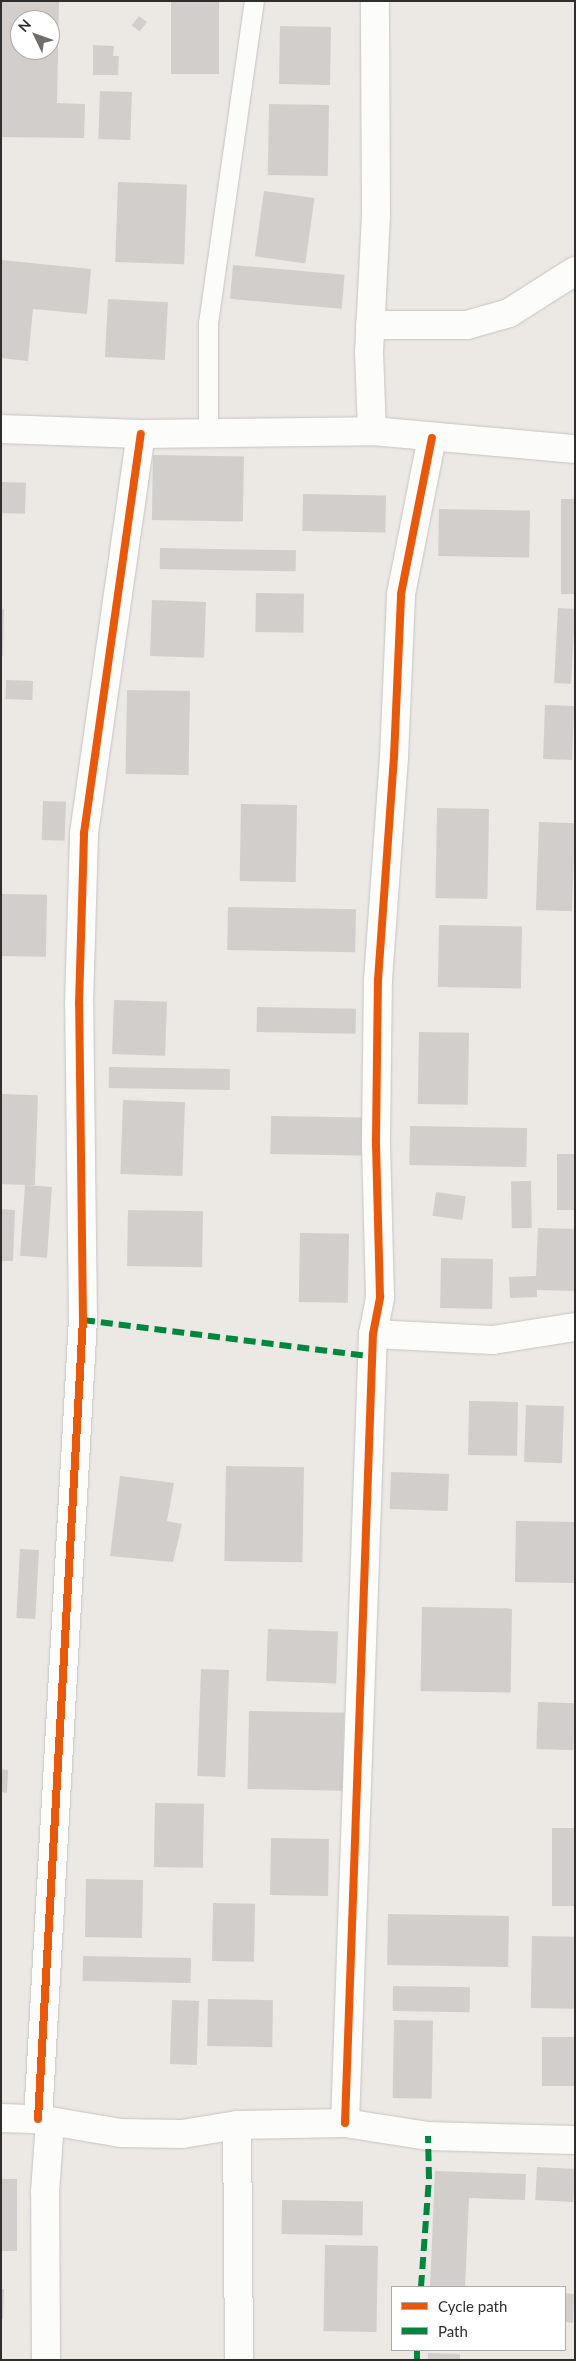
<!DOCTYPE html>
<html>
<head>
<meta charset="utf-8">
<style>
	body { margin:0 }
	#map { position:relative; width:576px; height:2361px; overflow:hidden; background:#ece8e4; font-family:Lato,sans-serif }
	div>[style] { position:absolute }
	.building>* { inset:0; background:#d1cecb; transform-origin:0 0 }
	.roads { filter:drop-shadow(0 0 1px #c5c4c5) drop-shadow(0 0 1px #c5c4c5) }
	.lane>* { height:19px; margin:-9.5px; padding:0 9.5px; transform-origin:9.5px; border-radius:9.5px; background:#fcfcfb }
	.street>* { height:28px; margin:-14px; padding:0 14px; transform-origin:14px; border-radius:14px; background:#fcfcfb }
	.quiet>* { height:6px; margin-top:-3px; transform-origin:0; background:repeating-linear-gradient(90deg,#00873e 0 12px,transparent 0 18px) }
	.cycleway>* { height:8px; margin:-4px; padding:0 4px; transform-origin:4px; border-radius:4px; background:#e8590c }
	span { translate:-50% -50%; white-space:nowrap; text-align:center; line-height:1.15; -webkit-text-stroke:4.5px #fff; paint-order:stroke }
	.frame { position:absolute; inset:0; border:2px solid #2e2e2e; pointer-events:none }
	.legend { position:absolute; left:391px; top:2286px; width:175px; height:65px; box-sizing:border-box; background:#fff; border:1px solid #ababab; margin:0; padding:6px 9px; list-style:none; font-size:15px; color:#2e2e2e }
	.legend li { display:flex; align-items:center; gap:10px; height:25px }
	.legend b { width:25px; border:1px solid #ababab }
	.north { position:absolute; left:10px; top:10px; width:50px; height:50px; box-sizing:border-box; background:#fff; border:1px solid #ababab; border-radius:50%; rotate:312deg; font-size:14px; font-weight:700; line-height:20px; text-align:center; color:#2e2e2e }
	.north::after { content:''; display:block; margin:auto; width:18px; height:22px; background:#706f6e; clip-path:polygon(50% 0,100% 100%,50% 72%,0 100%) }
</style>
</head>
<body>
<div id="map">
	<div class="building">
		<i style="clip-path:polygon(evenodd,1px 1px,59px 1px,57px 103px,85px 104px,84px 138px,1px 137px,1px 1px,20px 20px,50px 20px,50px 50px,20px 50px,20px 20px)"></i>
		<i style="left:171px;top:1px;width:48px;height:73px"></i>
		<i style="left:139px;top:16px;width:10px;height:12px;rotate:37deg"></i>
		<i style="left:280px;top:26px;width:51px;height:58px;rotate:1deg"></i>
		<i style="clip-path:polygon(93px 45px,114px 46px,113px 56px,119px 56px,118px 75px,93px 75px)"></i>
		<i style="left:100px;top:91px;width:32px;height:48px;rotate:2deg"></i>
		<i style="left:269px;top:104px;width:60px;height:71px;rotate:1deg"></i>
		<i style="left:118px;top:182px;width:69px;height:80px;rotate:2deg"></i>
		<i style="left:264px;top:191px;width:51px;height:66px;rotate:8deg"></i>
		<i style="clip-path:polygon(1px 260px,91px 269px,87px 314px,33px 309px,28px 361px,1px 358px)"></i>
		<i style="left:233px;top:265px;width:112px;height:34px;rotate:5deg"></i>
		<i style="left:108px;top:299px;width:60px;height:58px;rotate:3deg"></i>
		<i style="left:153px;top:455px;width:91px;height:65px;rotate:1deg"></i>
		<i style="left:1px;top:482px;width:25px;height:31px;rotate:2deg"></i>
		<i style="left:303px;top:494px;width:83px;height:37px;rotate:1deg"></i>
		<i style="left:561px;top:499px;width:14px;height:95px"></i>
		<i style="left:439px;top:509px;width:91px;height:47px;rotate:1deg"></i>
		<i style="left:160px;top:548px;width:136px;height:21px;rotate:1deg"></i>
		<i style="left:256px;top:593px;width:48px;height:39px;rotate:1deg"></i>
		<i style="left:152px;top:600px;width:54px;height:56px;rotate:2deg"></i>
		<i style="clip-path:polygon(1px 608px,4px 609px,3px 656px,1px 656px)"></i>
		<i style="left:558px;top:608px;width:17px;height:75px;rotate:3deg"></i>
		<i style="left:6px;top:680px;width:27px;height:19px;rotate:2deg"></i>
		<i style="left:127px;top:690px;width:63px;height:84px;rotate:1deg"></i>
		<i style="left:545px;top:705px;width:29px;height:54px;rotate:2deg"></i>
		<i style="left:43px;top:801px;width:23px;height:39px;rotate:2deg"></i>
		<i style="left:241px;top:804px;width:56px;height:77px;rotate:1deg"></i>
		<i style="left:437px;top:808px;width:52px;height:90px;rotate:1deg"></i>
		<i style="left:539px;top:822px;width:36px;height:88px;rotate:2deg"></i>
		<i style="left:1px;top:894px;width:46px;height:62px;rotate:1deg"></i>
		<i style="left:228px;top:907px;width:128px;height:43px;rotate:1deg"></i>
		<i style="left:439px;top:925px;width:83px;height:62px;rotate:1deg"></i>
		<i style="left:114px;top:1000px;width:53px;height:54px;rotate:2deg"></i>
		<i style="left:257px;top:1007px;width:99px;height:25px;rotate:1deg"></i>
		<i style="left:419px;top:1032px;width:50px;height:72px;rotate:1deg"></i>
		<i style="left:109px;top:1067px;width:121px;height:21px;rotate:1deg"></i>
		<i style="left:1px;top:1094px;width:37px;height:90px;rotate:2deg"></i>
		<i style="left:123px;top:1100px;width:62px;height:74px;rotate:2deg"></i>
		<i style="left:271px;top:1116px;width:91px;height:38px;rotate:1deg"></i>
		<i style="left:410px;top:1126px;width:117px;height:39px;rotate:1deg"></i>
		<i style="left:557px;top:1154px;width:18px;height:56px"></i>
		<i style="left:531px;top:1181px;width:47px;height:20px;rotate:89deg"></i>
		<i style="left:25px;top:1185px;width:27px;height:71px;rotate:4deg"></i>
		<i style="left:436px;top:1192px;width:30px;height:24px;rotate:8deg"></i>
		<i style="clip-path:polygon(1px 1209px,15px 1210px,13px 1261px,1px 1261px)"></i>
		<i style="left:128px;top:1210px;width:75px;height:56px;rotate:1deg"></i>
		<i style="clip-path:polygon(538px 1228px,575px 1229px,575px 1291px,537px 1290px,537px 1297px,510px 1298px,509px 1277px,536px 1276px)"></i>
		<i style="left:300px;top:1233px;width:49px;height:69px;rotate:1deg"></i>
		<i style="left:441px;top:1258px;width:52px;height:50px;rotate:1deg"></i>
		<i style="left:469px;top:1401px;width:49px;height:54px;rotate:1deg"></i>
		<i style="left:526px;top:1405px;width:38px;height:57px;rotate:2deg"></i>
		<i style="left:226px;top:1466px;width:78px;height:95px;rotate:1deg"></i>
		<i style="left:391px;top:1472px;width:58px;height:37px;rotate:2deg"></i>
		<i style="clip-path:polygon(120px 1476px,174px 1483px,167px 1521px,182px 1524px,173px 1562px,110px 1556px)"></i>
		<i style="left:516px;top:1521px;width:59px;height:61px;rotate:1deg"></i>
		<i style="left:20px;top:1549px;width:19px;height:69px;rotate:3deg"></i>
		<i style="left:422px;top:1607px;width:90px;height:84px;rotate:1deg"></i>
		<i style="left:268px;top:1629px;width:70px;height:52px;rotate:2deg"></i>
		<i style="left:201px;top:1669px;width:28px;height:107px;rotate:2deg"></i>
		<i style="left:538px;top:1702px;width:37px;height:47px;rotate:2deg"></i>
		<i style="left:249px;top:1711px;width:95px;height:78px;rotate:1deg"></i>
		<i style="clip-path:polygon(1px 1769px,8px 1770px,7px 1793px,1px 1792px)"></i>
		<i style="left:155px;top:1803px;width:49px;height:64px;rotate:1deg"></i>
		<i style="left:552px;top:1828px;width:23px;height:78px"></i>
		<i style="left:271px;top:1838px;width:58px;height:57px;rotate:1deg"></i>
		<i style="left:86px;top:1879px;width:57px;height:58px;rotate:1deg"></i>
		<i style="left:213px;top:1903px;width:42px;height:58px;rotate:1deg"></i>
		<i style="left:388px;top:1914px;width:121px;height:51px;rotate:1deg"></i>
		<i style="left:532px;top:1936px;width:43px;height:72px;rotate:1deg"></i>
		<i style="left:83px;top:1956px;width:108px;height:25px;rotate:1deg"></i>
		<i style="left:393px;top:1986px;width:77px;height:25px;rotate:1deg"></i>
		<i style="left:208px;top:1999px;width:65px;height:47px;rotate:1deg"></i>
		<i style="left:172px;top:2000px;width:27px;height:64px;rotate:2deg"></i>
		<i style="left:394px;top:2020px;width:39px;height:78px;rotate:1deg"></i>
		<i style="left:542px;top:2037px;width:33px;height:49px"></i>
		<i style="left:537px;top:2167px;width:38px;height:33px;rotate:3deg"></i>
		<i style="clip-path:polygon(435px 2171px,526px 2174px,525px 2200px,469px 2198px,465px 2287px,430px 2287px)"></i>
		<i style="left:1px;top:2179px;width:16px;height:72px"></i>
		<i style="left:282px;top:2200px;width:81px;height:34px;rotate:1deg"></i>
		<i style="left:325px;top:2245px;width:53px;height:86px;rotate:1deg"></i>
		<i style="clip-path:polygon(1px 2289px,4px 2289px,3px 2319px,1px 2319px)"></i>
		<i style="clip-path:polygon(565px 2293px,574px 2294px,573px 2323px,565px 2322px)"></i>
		<i style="clip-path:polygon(428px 2353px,460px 2354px,460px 2360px,428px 2360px)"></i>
	</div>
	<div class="roads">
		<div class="lane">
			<i style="left:208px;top:432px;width:109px;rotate:-90deg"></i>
			<i style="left:208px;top:323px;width:325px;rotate:-81.9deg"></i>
		</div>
		<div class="street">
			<i style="left:370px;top:325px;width:97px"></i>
			<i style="left:467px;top:325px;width:44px;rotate:-15.9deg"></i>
			<i style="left:509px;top:313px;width:78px;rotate:-32.5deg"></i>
			<i style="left:1px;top:429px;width:140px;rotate:2deg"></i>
			<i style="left:141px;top:434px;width:231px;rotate:-0.7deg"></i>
			<i style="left:372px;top:431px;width:204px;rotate:5.1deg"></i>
			<i style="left:372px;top:431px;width:78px;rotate:-92.2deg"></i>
			<i style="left:369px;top:353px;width:138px;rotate:-87.1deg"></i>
			<i style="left:376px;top:215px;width:214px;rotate:-90.3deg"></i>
			<i style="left:373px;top:1334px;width:120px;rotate:2.9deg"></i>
			<i style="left:493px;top:1340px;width:83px;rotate:-9deg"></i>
			<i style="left:1px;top:2118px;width:37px;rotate:2deg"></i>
			<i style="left:38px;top:2119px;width:84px;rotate:9.6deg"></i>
			<i style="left:121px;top:2133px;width:61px;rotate:0.9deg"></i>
			<i style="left:182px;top:2134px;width:56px;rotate:-9.3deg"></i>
			<i style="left:237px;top:2125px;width:108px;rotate:-1.1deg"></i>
			<i style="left:345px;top:2123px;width:84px;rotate:8.9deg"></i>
			<i style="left:428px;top:2136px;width:147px;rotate:1.6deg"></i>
			<i style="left:38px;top:2119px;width:800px;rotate:-86.78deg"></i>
			<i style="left:83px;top:1320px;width:316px;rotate:-90.7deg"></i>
			<i style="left:79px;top:1004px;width:171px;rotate:-88.3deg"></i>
			<i style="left:84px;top:833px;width:403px;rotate:-81.9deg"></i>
			<i style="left:345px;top:2123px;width:789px;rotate:-87.97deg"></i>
			<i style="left:373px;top:1334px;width:38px;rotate:-79deg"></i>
			<i style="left:380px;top:1297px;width:158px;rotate:-91.5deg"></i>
			<i style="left:376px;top:1139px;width:159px;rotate:-89.3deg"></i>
			<i style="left:378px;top:980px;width:224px;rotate:-85.9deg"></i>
			<i style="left:394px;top:757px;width:163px;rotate:-87.5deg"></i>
			<i style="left:401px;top:594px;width:159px;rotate:-78.8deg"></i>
			<i style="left:237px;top:2125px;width:235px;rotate:89.5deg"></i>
			<i style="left:46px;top:2360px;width:168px;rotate:-90.3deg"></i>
			<i style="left:45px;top:2192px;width:69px;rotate:-85.9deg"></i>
		</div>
	</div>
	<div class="quiet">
		<i style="left:83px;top:1320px;width:293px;rotate:7.2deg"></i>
		<i style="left:421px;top:2287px;width:108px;rotate:-85.8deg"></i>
		<i style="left:429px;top:2179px;width:43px;rotate:-91.3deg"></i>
		<i style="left:417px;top:2360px;width:10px;rotate:-90deg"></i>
	</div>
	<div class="cycleway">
		<i style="left:38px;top:2119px;width:800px;rotate:-86.78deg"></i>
		<i style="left:83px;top:1320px;width:316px;rotate:-90.7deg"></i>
		<i style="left:79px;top:1004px;width:171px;rotate:-88.3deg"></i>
		<i style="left:84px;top:833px;width:403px;rotate:-81.9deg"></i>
		<i style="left:345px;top:2123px;width:789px;rotate:-87.97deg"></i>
		<i style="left:373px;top:1334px;width:38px;rotate:-79deg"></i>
		<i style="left:380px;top:1297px;width:158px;rotate:-91.5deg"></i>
		<i style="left:376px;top:1139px;width:159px;rotate:-89.3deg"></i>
		<i style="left:378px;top:980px;width:224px;rotate:-85.9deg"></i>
		<i style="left:394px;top:757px;width:163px;rotate:-87.5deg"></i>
		<i style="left:401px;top:594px;width:159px;rotate:-78.8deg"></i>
	</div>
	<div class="frame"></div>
	<ul class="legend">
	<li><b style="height:6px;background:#e8590c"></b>Cycle path</li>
	<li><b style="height:6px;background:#00873e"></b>Path</li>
	</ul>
	<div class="north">N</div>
</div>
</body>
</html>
